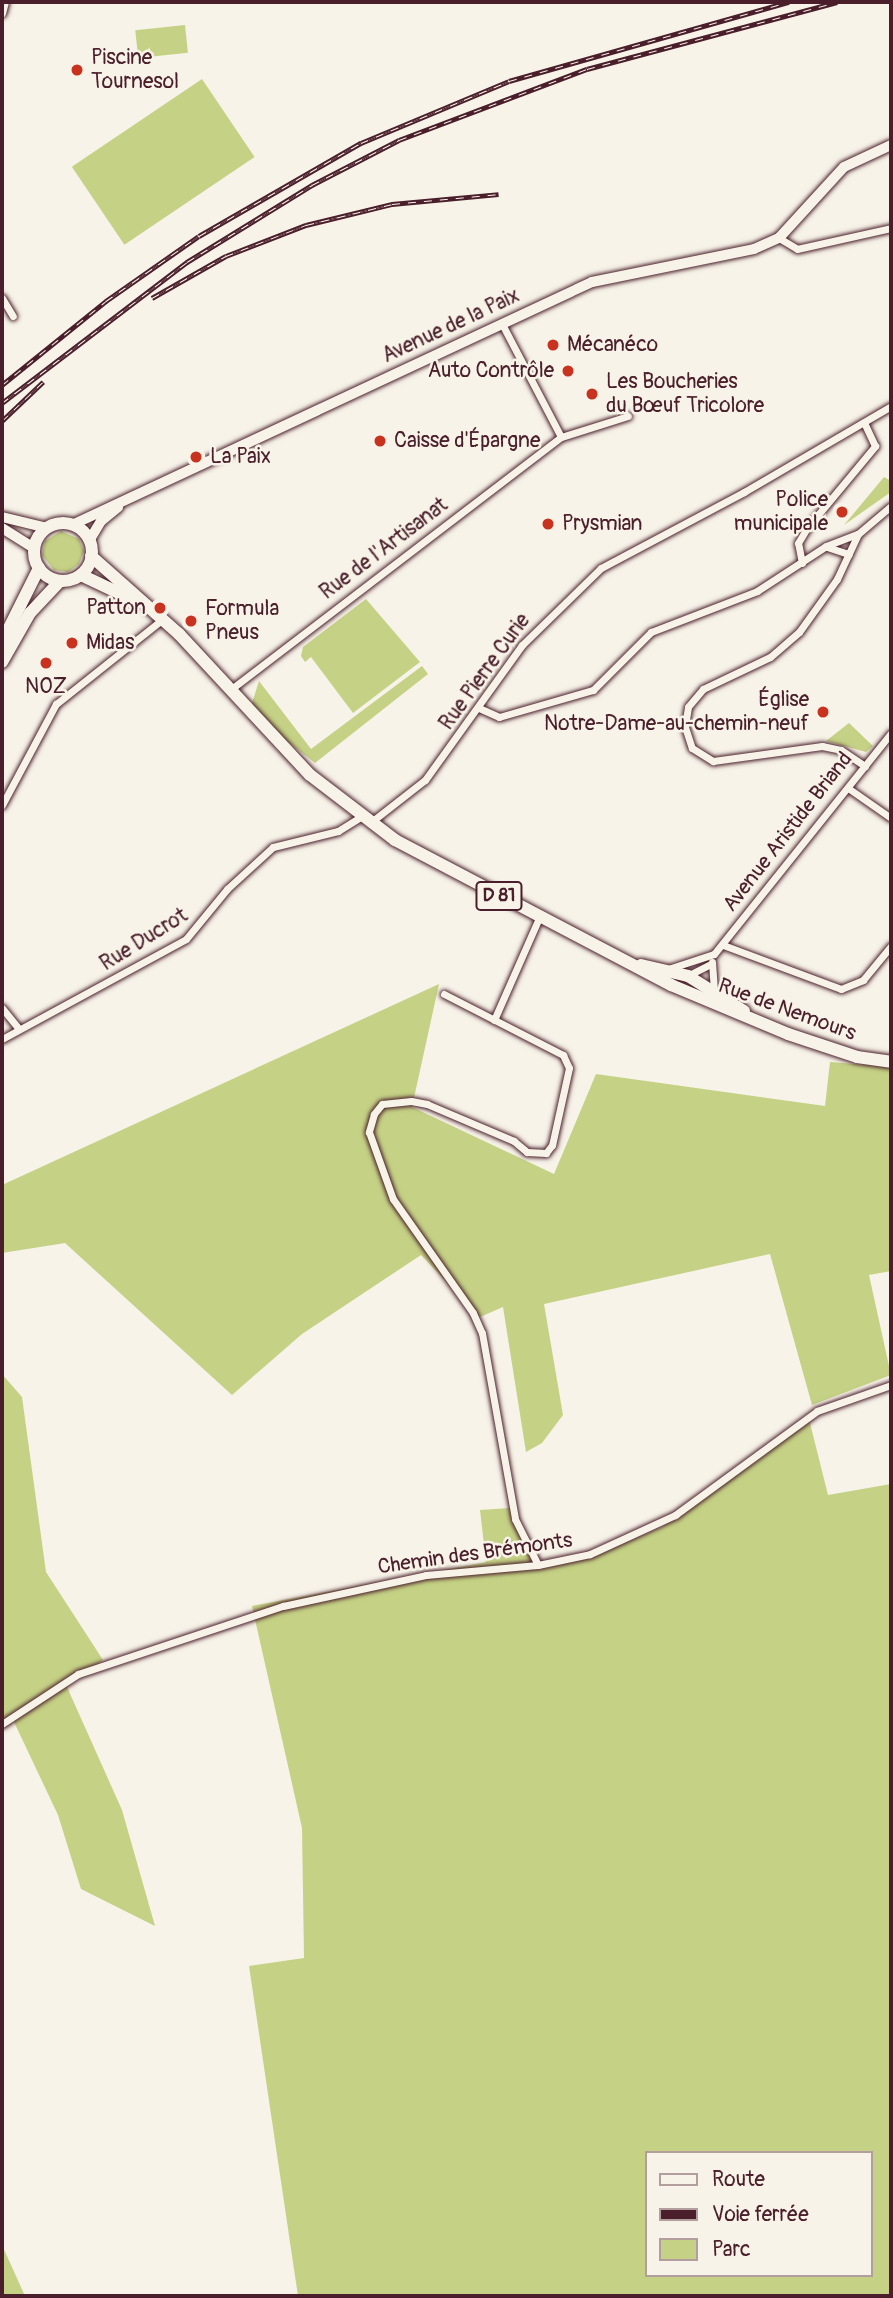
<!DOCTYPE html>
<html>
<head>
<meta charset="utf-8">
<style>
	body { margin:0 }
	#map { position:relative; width:893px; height:2298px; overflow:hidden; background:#f7f3e8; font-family:Pangolin,sans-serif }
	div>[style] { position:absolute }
	.green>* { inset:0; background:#c5d285; transform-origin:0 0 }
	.roads { filter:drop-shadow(0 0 2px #4a1f2b) drop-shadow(0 0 2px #4a1f2b) }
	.street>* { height:7px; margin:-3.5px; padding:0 3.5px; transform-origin:3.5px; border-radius:3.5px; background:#f7f3e8 }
	.secondary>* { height:10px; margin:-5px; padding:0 5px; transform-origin:5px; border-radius:5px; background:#f7f3e8 }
	.primary>* { height:12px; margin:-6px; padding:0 6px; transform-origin:6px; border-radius:6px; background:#f7f3e8 }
	.primary>.ring { margin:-6px; padding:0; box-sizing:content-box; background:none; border:12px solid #f7f3e8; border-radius:50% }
	.rail>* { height:5px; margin-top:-2.5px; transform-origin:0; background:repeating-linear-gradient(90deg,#f7f3e8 0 8px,#4a1f2b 0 16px); box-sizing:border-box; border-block:2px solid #4a1f2b }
	.dots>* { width:19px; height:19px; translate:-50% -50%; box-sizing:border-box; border:4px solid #f7f3e8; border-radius:50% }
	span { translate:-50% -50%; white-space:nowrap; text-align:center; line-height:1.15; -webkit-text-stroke:5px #f7f3e8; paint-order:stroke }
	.shield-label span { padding:2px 5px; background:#f7f3e8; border:2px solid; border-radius:5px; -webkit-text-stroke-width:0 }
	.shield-label { font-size:19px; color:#4a1f2b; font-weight:700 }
	.poi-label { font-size:21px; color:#4a1f2b }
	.left { translate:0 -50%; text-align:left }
	.right { translate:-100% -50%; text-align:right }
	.street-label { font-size:21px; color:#4a1f2b }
	.frame { position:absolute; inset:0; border:4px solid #4a1f2b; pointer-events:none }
	.legend { position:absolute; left:645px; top:2151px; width:228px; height:126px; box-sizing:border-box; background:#f7f3e8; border:2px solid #b29e9c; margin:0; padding:9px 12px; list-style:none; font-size:21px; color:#4a1f2b }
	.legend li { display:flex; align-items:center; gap:14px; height:35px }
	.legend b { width:35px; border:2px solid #b29e9c }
</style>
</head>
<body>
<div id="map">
	<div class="green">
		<i style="left:185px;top:25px;width:28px;height:50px;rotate:84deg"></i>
		<i style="left:202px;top:79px;width:94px;height:157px;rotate:56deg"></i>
		<i style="clip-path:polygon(884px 477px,891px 481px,891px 492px,844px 525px)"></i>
		<i style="clip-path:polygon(61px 531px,79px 539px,84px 551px,79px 564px,68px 572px,54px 570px,42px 555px,45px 541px)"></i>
		<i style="clip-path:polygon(366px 599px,420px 662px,353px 713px,311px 657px,305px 662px,301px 656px,303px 647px)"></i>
		<i style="clip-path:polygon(422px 666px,428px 674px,315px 763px,283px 738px,252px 703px,259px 681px,311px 749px)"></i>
		<i style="clip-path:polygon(849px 723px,873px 746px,866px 752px,826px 741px)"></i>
		<i style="clip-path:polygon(439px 984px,412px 1107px,554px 1174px,596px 1074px,825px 1106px,830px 1062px,891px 1067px,891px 1271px,869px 1275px,891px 1375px,812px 1405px,770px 1254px,544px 1304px,563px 1415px,542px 1443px,526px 1452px,503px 1307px,480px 1317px,421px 1255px,302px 1334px,232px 1395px,65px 1243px,2px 1253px,2px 1185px)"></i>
		<i style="clip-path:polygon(2px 1374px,22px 1397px,46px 1572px,103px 1660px,67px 1687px,122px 1810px,155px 1926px,81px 1889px,58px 1815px,14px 1722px,2px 1729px)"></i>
		<i style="clip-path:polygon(evenodd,809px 1419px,828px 1495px,891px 1484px,891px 2296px,298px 2296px,249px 1966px,304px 1958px,302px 1828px,252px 1606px,486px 1562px,480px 1510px,511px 1508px,535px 1570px,601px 1553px,662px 1527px,809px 1419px,646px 2153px,870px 2153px,870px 2275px,646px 2275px,646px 2153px)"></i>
		<i style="clip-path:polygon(2px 2245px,25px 2296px,2px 2296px)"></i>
	</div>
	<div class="roads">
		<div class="street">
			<i style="left:2px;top:13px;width:11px;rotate:-75deg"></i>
			<i style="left:779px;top:238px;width:21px;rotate:31deg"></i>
			<i style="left:797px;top:249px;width:96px;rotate:-12.6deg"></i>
			<i style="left:2px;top:298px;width:21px;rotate:59deg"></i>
			<i style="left:502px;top:324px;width:127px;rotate:62.4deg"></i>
			<i style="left:858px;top:534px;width:50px;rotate:115deg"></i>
			<i style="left:837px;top:579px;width:65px;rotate:125.6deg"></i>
			<i style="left:799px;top:632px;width:38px;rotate:139deg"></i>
			<i style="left:770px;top:657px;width:74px;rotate:154.5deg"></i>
			<i style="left:703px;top:689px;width:23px;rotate:130deg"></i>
			<i style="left:688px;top:707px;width:20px;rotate:99deg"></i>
			<i style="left:685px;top:727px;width:22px;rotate:72deg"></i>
			<i style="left:692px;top:748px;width:25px;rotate:32deg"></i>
			<i style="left:713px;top:761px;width:110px;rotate:-7.8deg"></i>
			<i style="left:822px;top:746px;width:19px;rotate:12deg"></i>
			<i style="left:841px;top:750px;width:29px;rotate:34deg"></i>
			<i style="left:827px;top:547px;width:23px;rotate:18deg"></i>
			<i style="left:802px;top:563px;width:20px;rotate:-101deg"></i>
			<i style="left:798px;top:543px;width:17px;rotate:-59deg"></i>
			<i style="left:807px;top:528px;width:107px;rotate:-50.3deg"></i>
			<i style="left:875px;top:446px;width:26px;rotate:-115deg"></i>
			<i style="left:230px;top:690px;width:417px;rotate:-37.4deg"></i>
			<i style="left:561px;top:437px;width:70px;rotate:-17.4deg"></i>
			<i style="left:479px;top:708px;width:22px;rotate:24deg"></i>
			<i style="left:499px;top:717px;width:98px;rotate:-16deg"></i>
			<i style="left:593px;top:690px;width:82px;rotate:-45deg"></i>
			<i style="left:651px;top:632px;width:114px;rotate:-21.1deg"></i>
			<i style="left:757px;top:591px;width:82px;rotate:-33.1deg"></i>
			<i style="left:826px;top:546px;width:34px;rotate:-21deg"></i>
			<i style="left:858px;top:534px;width:43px;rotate:-40.3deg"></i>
			<i style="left:848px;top:788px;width:52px;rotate:34.9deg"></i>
			<i style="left:2px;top:805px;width:115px;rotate:-61.9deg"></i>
			<i style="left:56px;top:704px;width:137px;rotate:-38.5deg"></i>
			<i style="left:371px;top:822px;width:68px;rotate:-37.9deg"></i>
			<i style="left:425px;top:780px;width:166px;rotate:-54.3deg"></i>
			<i style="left:522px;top:645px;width:110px;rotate:-44.3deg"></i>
			<i style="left:601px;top:568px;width:162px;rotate:-28deg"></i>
			<i style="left:744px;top:492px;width:170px;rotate:-30.3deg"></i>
			<i style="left:723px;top:945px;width:126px;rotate:20.4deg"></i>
			<i style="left:841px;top:989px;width:24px;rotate:-22deg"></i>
			<i style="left:863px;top:980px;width:44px;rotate:-50.5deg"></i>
			<i style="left:712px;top:962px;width:29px;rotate:86deg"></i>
			<i style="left:668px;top:969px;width:48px;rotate:-18.1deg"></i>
			<i style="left:714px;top:954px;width:283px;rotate:-51.3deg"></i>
			<i style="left:687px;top:976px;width:28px;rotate:-27deg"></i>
			<i style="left:444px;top:994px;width:134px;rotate:27.1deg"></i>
			<i style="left:563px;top:1055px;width:14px;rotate:65deg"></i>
			<i style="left:569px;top:1068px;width:79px;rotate:102.4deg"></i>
			<i style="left:552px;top:1145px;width:10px;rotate:127deg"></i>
			<i style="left:546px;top:1153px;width:19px;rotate:-177deg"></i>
			<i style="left:527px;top:1152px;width:17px;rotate:-140deg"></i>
			<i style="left:514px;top:1141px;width:95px;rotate:-157deg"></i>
			<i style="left:427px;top:1104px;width:16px;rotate:-169deg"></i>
			<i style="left:411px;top:1101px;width:29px;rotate:174deg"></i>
			<i style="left:382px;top:1104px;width:13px;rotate:129deg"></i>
			<i style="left:374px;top:1114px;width:19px;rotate:106deg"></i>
			<i style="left:369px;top:1132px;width:71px;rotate:70.3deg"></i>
			<i style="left:393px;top:1199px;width:139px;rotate:54.9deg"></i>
			<i style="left:473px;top:1313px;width:22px;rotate:66deg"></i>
			<i style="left:482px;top:1333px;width:189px;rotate:79.9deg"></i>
			<i style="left:515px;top:1519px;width:51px;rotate:63.4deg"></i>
			<i style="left:2px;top:1008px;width:27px;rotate:51deg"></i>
			<i style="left:494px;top:1020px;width:111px;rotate:-66.2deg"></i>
			<i style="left:2px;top:1039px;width:209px;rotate:-28.5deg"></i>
			<i style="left:186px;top:939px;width:65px;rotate:-50.6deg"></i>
			<i style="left:227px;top:889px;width:62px;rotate:-42.4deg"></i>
			<i style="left:273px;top:847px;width:67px;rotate:-13.8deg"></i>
			<i style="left:338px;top:831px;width:26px;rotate:-32deg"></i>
			<i style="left:2px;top:1724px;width:91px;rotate:-33.3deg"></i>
			<i style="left:78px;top:1674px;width:216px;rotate:-18.4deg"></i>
			<i style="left:283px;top:1606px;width:146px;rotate:-12.2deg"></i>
			<i style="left:426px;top:1575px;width:112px;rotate:-5.1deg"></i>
			<i style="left:538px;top:1565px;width:53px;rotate:-11.9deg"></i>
			<i style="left:590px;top:1554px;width:94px;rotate:-24.6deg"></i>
			<i style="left:675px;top:1515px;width:176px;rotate:-36.2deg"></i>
			<i style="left:817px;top:1411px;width:78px;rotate:-19.4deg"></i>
		</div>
		<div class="secondary">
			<i style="left:2px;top:517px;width:46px;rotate:13.7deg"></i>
			<i style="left:72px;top:525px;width:574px;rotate:-25.05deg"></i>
			<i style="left:592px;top:282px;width:165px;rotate:-11.5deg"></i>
			<i style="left:754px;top:249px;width:27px;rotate:-24deg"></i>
			<i style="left:779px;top:238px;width:96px;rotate:-47.5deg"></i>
			<i style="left:844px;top:167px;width:52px;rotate:-25.1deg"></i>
			<i style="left:2px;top:528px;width:38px;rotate:32deg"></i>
			<i style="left:89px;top:541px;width:23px;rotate:-59deg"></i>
			<i style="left:101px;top:521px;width:22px;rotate:-39deg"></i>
		</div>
		<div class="primary">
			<i class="ring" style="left:34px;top:523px;width:46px;height:46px"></i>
			<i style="left:91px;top:556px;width:118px;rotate:41.6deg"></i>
			<i style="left:179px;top:634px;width:192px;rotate:47.1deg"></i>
			<i style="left:310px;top:775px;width:107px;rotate:37.4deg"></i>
			<i style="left:395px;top:840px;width:312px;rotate:27.7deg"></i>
			<i style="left:671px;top:985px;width:127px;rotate:22.7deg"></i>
			<i style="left:788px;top:1034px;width:73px;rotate:18.4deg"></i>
			<i style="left:857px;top:1057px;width:34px;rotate:8deg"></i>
			<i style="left:81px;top:575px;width:59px;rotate:25.3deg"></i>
			<i style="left:2px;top:642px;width:83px;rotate:-63.4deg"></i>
			<i style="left:2px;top:662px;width:56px;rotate:-60.3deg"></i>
			<i style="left:30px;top:613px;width:44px;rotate:-46.8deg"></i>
			<i style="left:641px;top:965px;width:48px;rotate:13.2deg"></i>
			<i style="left:688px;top:976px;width:66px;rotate:32deg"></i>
		</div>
	</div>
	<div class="rail">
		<i style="left:152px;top:298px;width:85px;rotate:-29.6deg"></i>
		<i style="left:226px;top:256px;width:86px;rotate:-21.2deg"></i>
		<i style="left:306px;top:225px;width:89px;rotate:-13.7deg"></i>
		<i style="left:392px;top:204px;width:107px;rotate:-5.3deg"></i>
		<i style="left:2px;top:385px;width:134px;rotate:-38.9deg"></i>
		<i style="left:106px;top:301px;width:113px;rotate:-35deg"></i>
		<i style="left:199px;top:236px;width:187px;rotate:-29.9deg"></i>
		<i style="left:361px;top:143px;width:160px;rotate:-22.7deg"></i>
		<i style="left:509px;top:81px;width:291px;rotate:-15.8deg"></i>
		<i style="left:2px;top:403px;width:233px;rotate:-37.3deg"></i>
		<i style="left:187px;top:262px;width:147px;rotate:-31.6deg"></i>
		<i style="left:312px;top:185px;width:98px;rotate:-27.3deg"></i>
		<i style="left:399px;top:140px;width:201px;rotate:-20.7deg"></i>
		<i style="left:587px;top:69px;width:259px;rotate:-15deg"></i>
		<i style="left:2px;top:421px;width:57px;rotate:-43.6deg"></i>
	</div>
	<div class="dots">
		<i style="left:77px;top:70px;background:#c8321e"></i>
		<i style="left:553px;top:345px;background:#c8321e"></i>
		<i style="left:568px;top:371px;background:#c8321e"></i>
		<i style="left:592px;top:394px;background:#c8321e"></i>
		<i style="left:380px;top:441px;background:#c8321e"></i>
		<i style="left:196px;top:457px;background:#c8321e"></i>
		<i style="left:842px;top:512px;background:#c8321e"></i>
		<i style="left:548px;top:524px;background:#c8321e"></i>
		<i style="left:160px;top:608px;background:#c8321e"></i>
		<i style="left:191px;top:621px;background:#c8321e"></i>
		<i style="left:72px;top:643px;background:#c8321e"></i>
		<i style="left:46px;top:663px;background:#c8321e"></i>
		<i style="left:823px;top:712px;background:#c8321e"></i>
	</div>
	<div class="shield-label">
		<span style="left:499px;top:896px">D 81</span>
	</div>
	<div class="poi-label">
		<span class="left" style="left:91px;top:70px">Piscine<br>Tournesol</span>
		<span class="left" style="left:567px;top:345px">Mécanéco</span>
		<span class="right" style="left:554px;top:371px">Auto Contrôle</span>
		<span class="left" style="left:606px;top:394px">Les Boucheries<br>du Bœuf Tricolore</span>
		<span class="left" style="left:394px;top:441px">Caisse d'Épargne</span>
		<span class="left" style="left:210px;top:457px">La Paix</span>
		<span class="right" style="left:828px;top:512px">Police<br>municipale</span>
		<span class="left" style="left:562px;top:524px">Prysmian</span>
		<span class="right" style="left:146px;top:608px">Patton</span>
		<span class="left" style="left:205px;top:621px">Formula<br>Pneus</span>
		<span class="left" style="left:86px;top:643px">Midas</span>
		<span style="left:46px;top:687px">NOZ</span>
		<span class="right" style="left:809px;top:712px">Église<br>Notre-Dame-au-chemin-neuf</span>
	</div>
	<div class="street-label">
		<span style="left:451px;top:326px;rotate:-25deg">Avenue de la Paix</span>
		<span style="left:384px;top:549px;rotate:-37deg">Rue de l'Artisanat</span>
		<span style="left:485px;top:672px;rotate:-54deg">Rue Pierre Curie</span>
		<span style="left:788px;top:832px;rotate:-52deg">Avenue Aristide Briand</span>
		<span style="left:144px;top:940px;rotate:-32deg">Rue Ducrot</span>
		<span style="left:787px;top:1010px;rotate:20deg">Rue de Nemours</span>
		<span style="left:475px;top:1554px;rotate:-8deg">Chemin des Brémonts</span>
	</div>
	<div class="frame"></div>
	<ul class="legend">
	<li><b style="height:9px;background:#f7f3e8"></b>Route</li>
	<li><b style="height:9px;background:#4a1f2b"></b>Voie ferrée</li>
	<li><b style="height:19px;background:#c5d285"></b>Parc</li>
	</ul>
</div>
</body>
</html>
